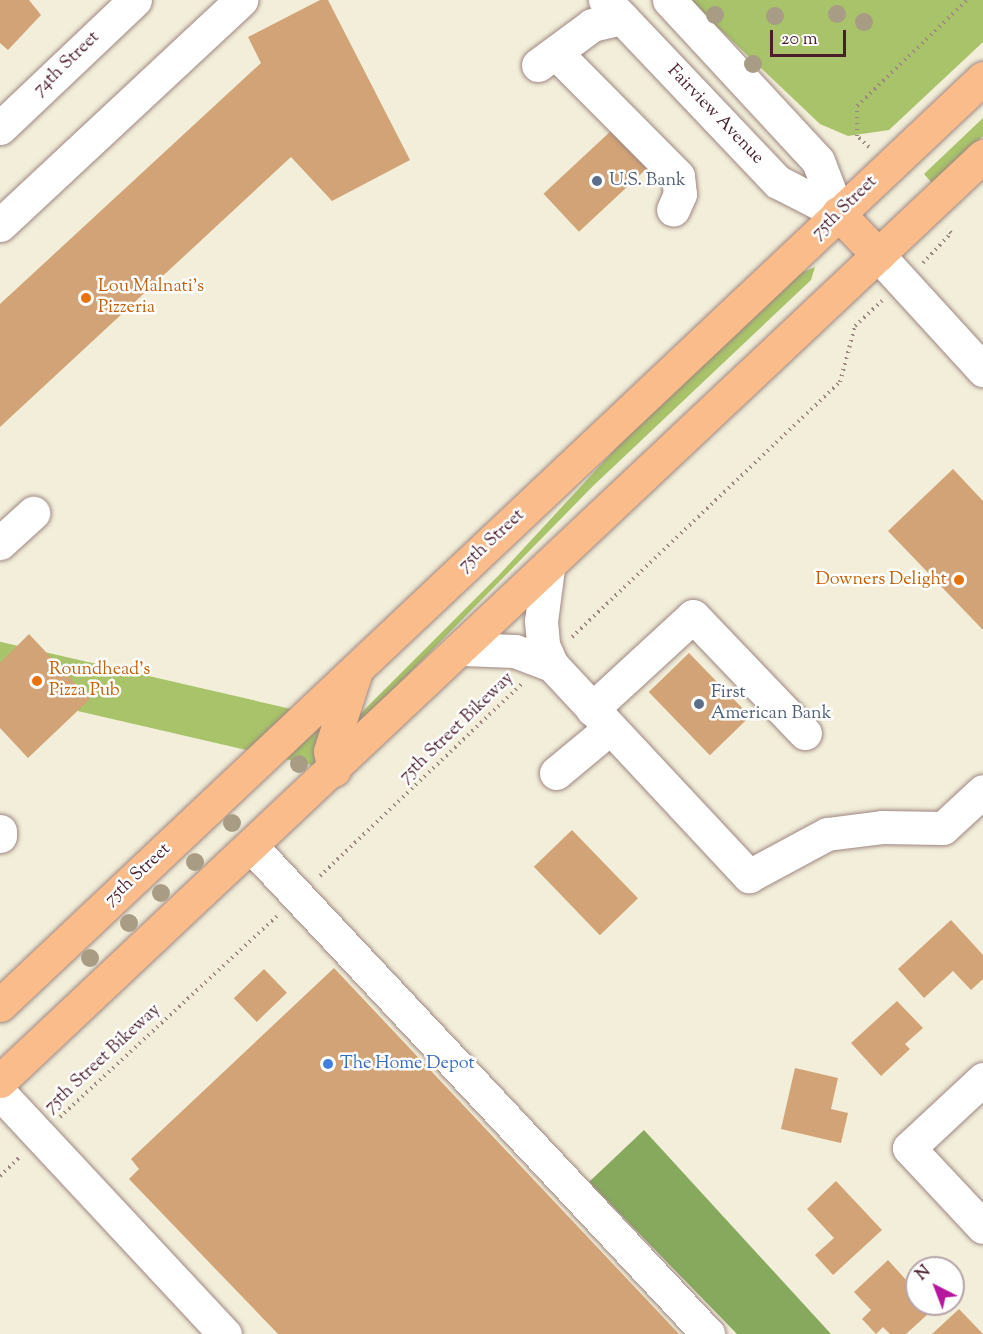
<!DOCTYPE html>
<html>
<head>
<meta charset="utf-8">
<style>
	body { margin:0 }
	#map { position:relative; width:983px; height:1334px; overflow:hidden; background:#f2eed9; font-family:"Sorts Mill Goudy",serif }
	div>[style] { position:absolute }
	.green>* { inset:0; background:#a8c369; transform-origin:0 0 }
	.forest>* { inset:0; background:#86a95d }
	.building>* { inset:0; background:#d2a376; transform-origin:0 0 }
	.path>* { height:4px; margin-top:-2px; transform-origin:0; background:repeating-linear-gradient(90deg,#9e8682 0 1.5px,transparent 0 6px) }
	.roads { filter:drop-shadow(0 0 2px #9e8682) drop-shadow(0 0 2px #9e8682) }
	.minor>* { height:33px; margin:-16.5px; padding:0 16.5px; transform-origin:16.5px; border-radius:16.5px; background:#fff }
	.major>* { height:33px; margin:-16.5px; padding:0 16.5px; transform-origin:16.5px; border-radius:16.5px; background:#f9bc8a }
	.trees>* { width:18px; height:18px; margin:-9px; border-radius:50%; background:#a89c85 }
	.dots>* { width:16px; height:16px; translate:-50% -50%; box-sizing:border-box; border:3px solid #fff; border-radius:50% }
	span { translate:-50% -50%; white-space:nowrap; text-align:center; line-height:1.15; -webkit-text-stroke:5px #fff; paint-order:stroke }
	.street-label { font-size:18px; color:#4a1f2b }
	.service-label { font-size:18px; color:#4e5e75 }
	.left { translate:0 -50%; text-align:left }
	.food-label { font-size:18px; color:#c56008 }
	.right { translate:-100% -50%; text-align:right }
	.shop-label { font-size:18px; color:#366cbe }
	.north { position:absolute; left:905px; top:1256px; width:60px; height:60px; box-sizing:border-box; background:#fff; border:2px solid #b7a5aa; border-radius:50%; rotate:318deg; font-size:16px; font-weight:700; line-height:24px; text-align:center; color:#4a1f2b }
	.north::after { content:''; display:block; margin:auto; width:21px; height:27px; background:#b5179e; clip-path:polygon(50% 0,100% 100%,50% 72%,0 100%) }
	.scale { position:absolute; left:770px; top:30px; width:76px; height:27px; box-sizing:border-box; border:3px solid #4a1f2b; border-top:0; padding-left:8px; font-size:18px; line-height:21px; white-space:nowrap; color:#4a1f2b; -webkit-text-stroke:4px #fff; paint-order:stroke }
</style>
</head>
<body>
<div id="map">
	<div class="green">
		<i style="clip-path:polygon(689px 0,983px 0,983px 42px,889px 130px,848px 136px,820px 124px)"></i>
		<i style="clip-path:polygon(983px 118px,983px 136px,932px 183px,924px 174px)"></i>
		<i style="clip-path:polygon(815px 267px,811px 280px,593px 486px,347px 737px,350px 724px,499px 575px,656px 405px,796px 275px)"></i>
		<i style="left:326px;top:717px;width:50px;height:392px;rotate:103deg"></i>
	</div>
	<div class="forest">
		<i style="clip-path:polygon(644px 1130px,831px 1334px,737px 1334px,589px 1182px)"></i>
	</div>
	<div class="building">
		<i style="clip-path:polygon(0 0,29px 0,41px 15px,8px 50px,0 43px)"></i>
		<i style="clip-path:polygon(320px 0,328px 0,410px 160px,332px 201px,291px 157px,0 427px,0 304px,261px 63px,248px 37px)"></i>
		<i style="left:613px;top:129px;width:52px;height:95px;rotate:47deg"></i>
		<i style="clip-path:polygon(953px 469px,983px 501px,983px 630px,888px 531px)"></i>
		<i style="clip-path:polygon(29px 634px,90px 699px,28px 758px,0 728px,0 663px)"></i>
		<i style="left:689px;top:653px;width:88px;height:56px;rotate:46deg"></i>
		<i style="left:572px;top:830px;width:95px;height:53px;rotate:46deg"></i>
		<i style="clip-path:polygon(951px 920px,983px 955px,983px 979px,971px 990px,953px 971px,924px 998px,898px 969px)"></i>
		<i style="clip-path:polygon(334px 968px,679px 1334px,278px 1334px,129px 1179px,139px 1169px,131px 1159px)"></i>
		<i style="left:264px;top:969px;width:33px;height:42px;rotate:46deg"></i>
		<i style="clip-path:polygon(897px 1001px,923px 1028px,905px 1044px,910px 1049px,881px 1076px,851px 1043px)"></i>
		<i style="clip-path:polygon(795px 1068px,838px 1078px,831px 1109px,848px 1113px,841px 1143px,781px 1129px)"></i>
		<i style="clip-path:polygon(836px 1181px,882px 1230px,833px 1275px,815px 1255px,834px 1238px,807px 1209px)"></i>
		<i style="clip-path:polygon(888px 1260px,907px 1281px,917px 1272px,917px 1304px,939px 1304px,906px 1334px,890px 1334px,883px 1327px,876px 1334px,862px 1319px,871px 1310px,854px 1292px)"></i>
		<i style="clip-path:polygon(959px 1309px,983px 1334px,932px 1334px)"></i>
	</div>
	<div class="path">
		<i style="left:869px;top:147px;width:16px;rotate:-137deg"></i>
		<i style="left:857px;top:136px;width:30px;rotate:-90deg"></i>
		<i style="left:857px;top:106px;width:153px;rotate:-43.9deg"></i>
		<i style="left:923px;top:263px;width:41px;rotate:-47deg"></i>
		<i style="left:951px;top:233px;width:6px;rotate:-135deg"></i>
		<i style="left:572px;top:637px;width:370px;rotate:-43.6deg"></i>
		<i style="left:840px;top:382px;width:58px;rotate:-75deg"></i>
		<i style="left:855px;top:326px;width:37px;rotate:-43deg"></i>
		<i style="left:320px;top:876px;width:280px;rotate:-43.6deg"></i>
		<i style="left:60px;top:1117px;width:296px;rotate:-42.8deg"></i>
		<i style="left:0;top:1176px;width:29px;rotate:-44deg"></i>
	</div>
	<div class="roads">
		<div class="minor">
			<i style="left:605px;top:0;width:251px;rotate:46.5deg"></i>
			<i style="left:778px;top:182px;width:68px;rotate:27.3deg"></i>
			<i style="left:669px;top:0;width:219px;rotate:47.2deg"></i>
			<i style="left:818px;top:161px;width:56px;rotate:69deg"></i>
			<i style="left:556px;top:53px;width:173px;rotate:45.2deg"></i>
			<i style="left:678px;top:176px;width:18px;rotate:84deg"></i>
			<i style="left:680px;top:194px;width:17px;rotate:114deg"></i>
			<i style="left:538px;top:65px;width:67px;rotate:-36.5deg"></i>
			<i style="left:592px;top:25px;width:31px;rotate:-13deg"></i>
			<i style="left:0;top:128px;width:186px;rotate:-43.5deg"></i>
			<i style="left:0;top:225px;width:330px;rotate:-43deg"></i>
			<i style="left:878px;top:255px;width:156px;rotate:47.6deg"></i>
			<i style="left:0;top:543px;width:45px;rotate:-42.3deg"></i>
			<i style="left:548px;top:568px;width:53px;rotate:97.5deg"></i>
			<i style="left:541px;top:621px;width:24px;rotate:85deg"></i>
			<i style="left:543px;top:645px;width:22px;rotate:66deg"></i>
			<i style="left:552px;top:665px;width:289px;rotate:47deg"></i>
			<i style="left:749px;top:876px;width:89px;rotate:-28.3deg"></i>
			<i style="left:827px;top:834px;width:55px;rotate:-7.3deg"></i>
			<i style="left:882px;top:827px;width:61px;rotate:0.9deg"></i>
			<i style="left:943px;top:828px;width:54px;rotate:-42.8deg"></i>
			<i style="left:463px;top:649px;width:52px;rotate:2.2deg"></i>
			<i style="left:515px;top:651px;width:40px;rotate:21deg"></i>
			<i style="left:592px;top:709px;width:137px;rotate:-42.6deg"></i>
			<i style="left:693px;top:616px;width:162px;rotate:46.3deg"></i>
			<i style="left:556px;top:773px;width:69px;rotate:-39.7deg"></i>
			<i style="left:0;top:831px;width:5px;rotate:90deg"></i>
			<i style="left:251px;top:846px;width:669px;rotate:46.88deg"></i>
			<i style="left:983px;top:1079px;width:101px;rotate:137deg"></i>
			<i style="left:909px;top:1148px;width:108px;rotate:46.9deg"></i>
			<i style="left:0;top:1093px;width:330px;rotate:47deg"></i>
		</div>
		<div class="major">
			<i style="left:838px;top:213px;width:58px;rotate:46.4deg"></i>
			<i style="left:334px;top:770px;width:19px;rotate:-102deg"></i>
			<i style="left:330px;top:751px;width:81px;rotate:-72deg"></i>
			<i style="left:0;top:1005px;width:1351px;rotate:-43.32deg"></i>
			<i style="left:0;top:1081px;width:1350px;rotate:-43.26deg"></i>
		</div>
	</div>
	<div class="trees">
		<i style="left:837px;top:14px"></i>
		<i style="left:715px;top:15px"></i>
		<i style="left:775px;top:16px"></i>
		<i style="left:864px;top:22px"></i>
		<i style="left:753px;top:64px"></i>
		<i style="left:299px;top:764px"></i>
		<i style="left:232px;top:823px"></i>
		<i style="left:195px;top:862px"></i>
		<i style="left:161px;top:893px"></i>
		<i style="left:129px;top:923px"></i>
		<i style="left:90px;top:958px"></i>
	</div>
	<div class="dots">
		<i style="left:597px;top:181px;background:#5c6f8a"></i>
		<i style="left:86px;top:298px;background:#e8710a"></i>
		<i style="left:959px;top:580px;background:#e8710a"></i>
		<i style="left:37px;top:681px;background:#e8710a"></i>
		<i style="left:699px;top:704px;background:#5c6f8a"></i>
		<i style="left:328px;top:1064px;background:#3f7fe0"></i>
	</div>
	<div class="street-label">
		<span style="left:67px;top:64px;rotate:-44deg">74th Street</span>
		<span style="left:715px;top:115px;rotate:46deg">Fairview Avenue</span>
		<span style="left:845px;top:208px;rotate:-44deg">75th Street</span>
		<span style="left:492px;top:541px;rotate:-43deg">75th Street</span>
		<span style="left:457px;top:728px;rotate:-44deg">75th Street Bikeway</span>
		<span style="left:138px;top:875px;rotate:-43deg">75th Street</span>
		<span style="left:103px;top:1059px;rotate:-43deg">75th Street Bikeway</span>
	</div>
	<div class="service-label">
		<span class="left" style="left:609px;top:181px">U.S. Bank</span>
		<span class="left" style="left:711px;top:704px">First<br>American Bank</span>
	</div>
	<div class="food-label">
		<span class="left" style="left:98px;top:298px">Lou Malnati's<br>Pizzeria</span>
		<span class="right" style="left:947px;top:580px">Downers Delight</span>
		<span class="left" style="left:49px;top:681px">Roundhead's<br>Pizza Pub</span>
	</div>
	<div class="shop-label">
		<span class="left" style="left:340px;top:1064px">The Home Depot</span>
	</div>
	<div class="north">N</div>
	<div class="scale">20 m</div>
</div>
</body>
</html>
